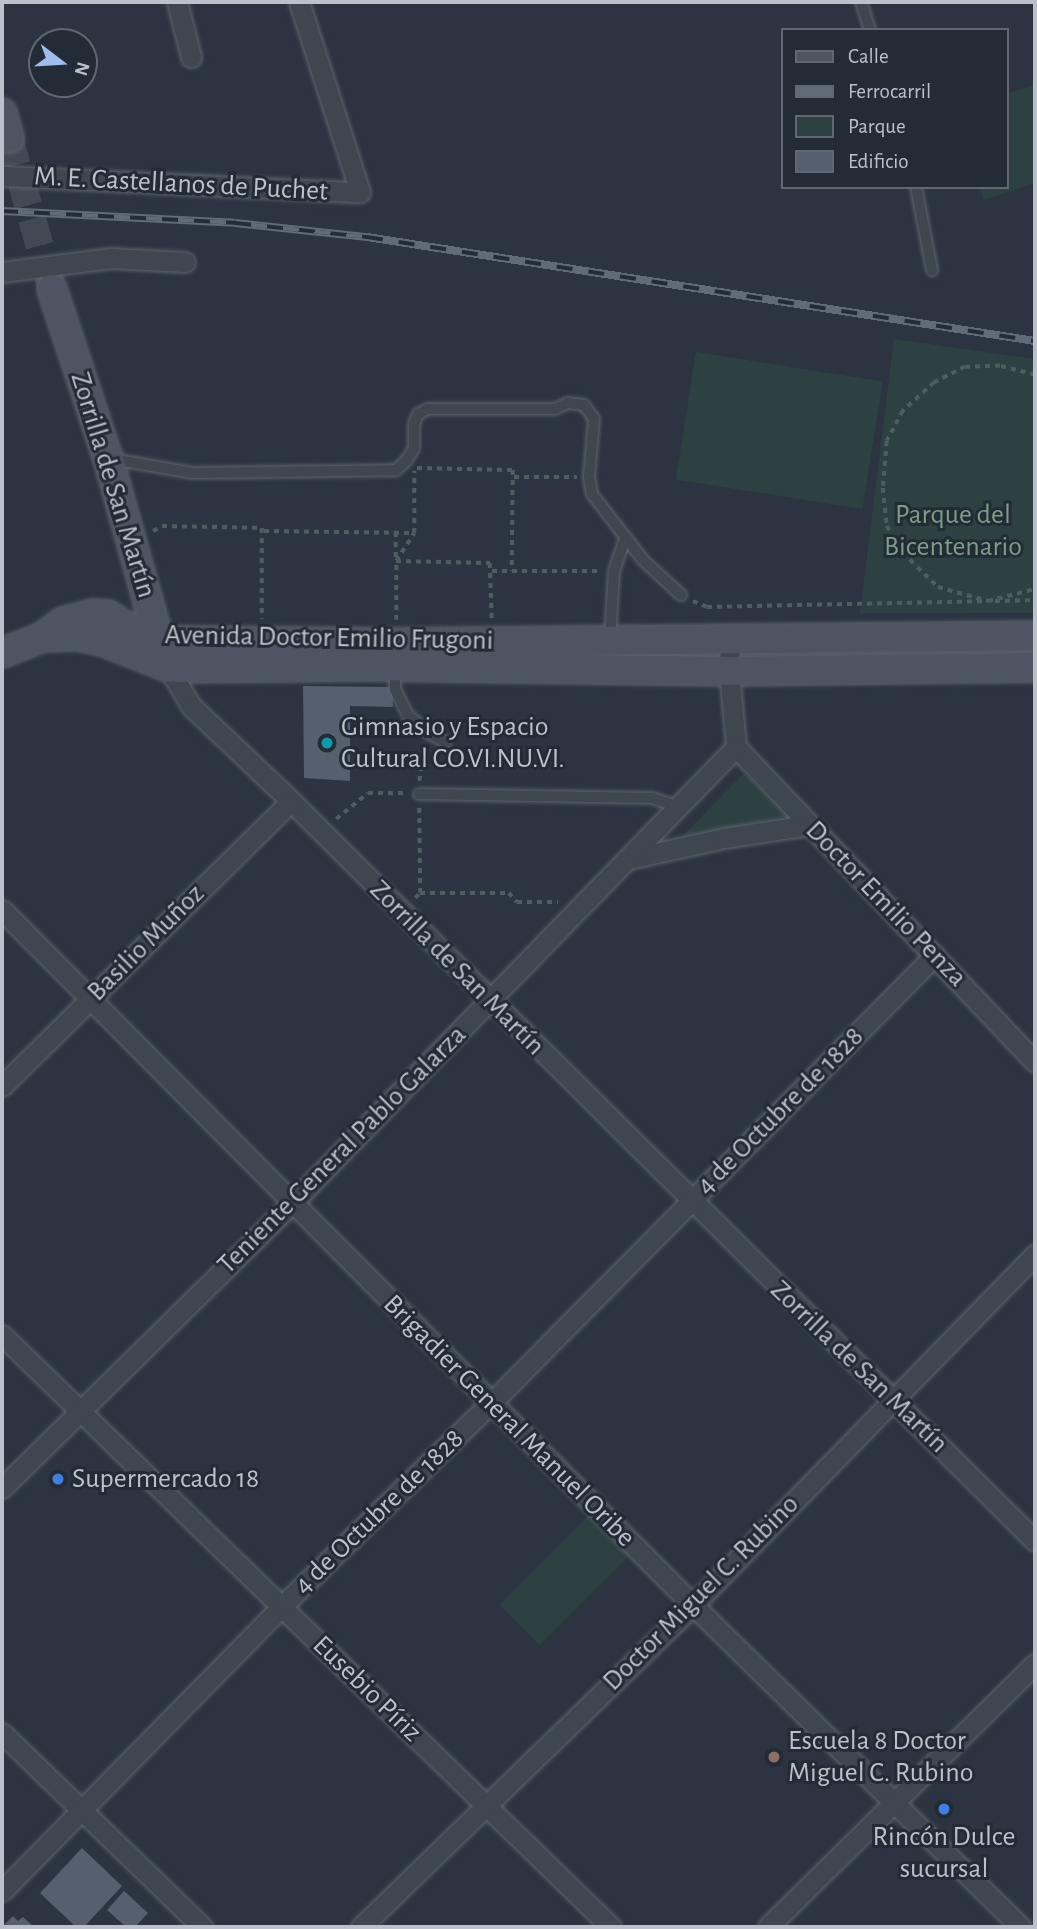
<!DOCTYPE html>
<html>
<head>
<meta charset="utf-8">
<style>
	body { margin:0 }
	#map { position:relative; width:1037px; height:1929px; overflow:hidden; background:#2b3440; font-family:"Alegreya Sans",sans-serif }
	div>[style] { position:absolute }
	.green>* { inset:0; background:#2e4142; transform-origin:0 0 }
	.building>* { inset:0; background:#565f6d }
	.secondary-tunnel>* { height:28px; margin-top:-14px; transform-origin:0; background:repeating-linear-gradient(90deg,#414955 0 28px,transparent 0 42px) }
	.path>* { height:3.5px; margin-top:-1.75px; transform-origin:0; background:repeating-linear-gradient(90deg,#4d5e60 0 5px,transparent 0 10px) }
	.roads { filter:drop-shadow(0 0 2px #5c646e) drop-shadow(0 0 2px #5c646e) }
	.lane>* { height:10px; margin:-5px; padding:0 5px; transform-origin:5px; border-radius:5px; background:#3e4650 }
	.street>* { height:19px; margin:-9.5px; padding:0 9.5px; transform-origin:9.5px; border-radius:9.5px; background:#3e4650 }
	.secondary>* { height:28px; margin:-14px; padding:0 14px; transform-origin:14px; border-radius:14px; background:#4d5563 }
	.rail>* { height:8px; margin-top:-4px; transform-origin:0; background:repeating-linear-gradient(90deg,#232b36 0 16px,#616a77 0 32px); box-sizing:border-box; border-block:2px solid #616a77 }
	.dots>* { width:19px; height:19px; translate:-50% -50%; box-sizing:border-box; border:4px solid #232b36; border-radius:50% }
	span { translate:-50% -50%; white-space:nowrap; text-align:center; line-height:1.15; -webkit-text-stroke:6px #232b36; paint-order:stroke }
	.street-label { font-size:28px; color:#bbc1ca }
	.park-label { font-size:28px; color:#7d9d84 }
	.poi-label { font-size:28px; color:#bbc1ca }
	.left { translate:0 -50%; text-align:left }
	.frame { position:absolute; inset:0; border:4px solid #bbc1ca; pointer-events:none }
	.legend { position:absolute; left:781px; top:28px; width:228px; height:161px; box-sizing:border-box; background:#232b36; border:2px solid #606771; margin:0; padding:9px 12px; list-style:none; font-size:21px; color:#bbc1ca }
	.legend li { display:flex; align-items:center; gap:14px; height:35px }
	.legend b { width:35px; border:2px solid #606771 }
	.north { position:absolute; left:28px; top:28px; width:70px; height:70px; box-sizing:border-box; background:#232b36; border:2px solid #606771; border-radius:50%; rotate:107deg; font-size:19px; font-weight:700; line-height:28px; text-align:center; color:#bbc1ca }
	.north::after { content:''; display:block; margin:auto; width:24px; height:32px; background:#9ebced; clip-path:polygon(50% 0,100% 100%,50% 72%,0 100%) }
</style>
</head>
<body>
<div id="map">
	<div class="green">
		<i style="clip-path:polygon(1035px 85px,1035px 183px,984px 200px,979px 187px,1007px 187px,1007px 94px)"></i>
		<i style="clip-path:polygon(894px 339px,1035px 359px,1035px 613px,860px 613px)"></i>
		<i style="left:696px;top:352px;width:189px;height:129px;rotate:9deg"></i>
		<i style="clip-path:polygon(744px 773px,788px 816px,679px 840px)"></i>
		<i style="left:589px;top:1515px;width:57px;height:127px;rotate:45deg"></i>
	</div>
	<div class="building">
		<i style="clip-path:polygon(303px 686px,392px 687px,393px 707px,350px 706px,350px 781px,304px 778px)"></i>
		<i style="clip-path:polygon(82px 1848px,122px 1886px,84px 1927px,76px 1927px,40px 1893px)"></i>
		<i style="clip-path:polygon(124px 1891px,148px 1913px,135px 1927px,126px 1927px,107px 1910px)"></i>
		<i style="clip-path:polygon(13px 1916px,18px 1921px,23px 1917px,34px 1927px,2px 1927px)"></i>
	</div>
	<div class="secondary-tunnel">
		<i style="left:9px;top:138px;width:157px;rotate:74.1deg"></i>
	</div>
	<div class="path">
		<i style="left:1035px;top:375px;width:36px;rotate:-166deg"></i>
		<i style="left:1000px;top:366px;width:35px;rotate:178deg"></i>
		<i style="left:965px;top:367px;width:35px;rotate:153deg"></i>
		<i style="left:934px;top:383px;width:42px;rotate:137.9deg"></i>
		<i style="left:903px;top:411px;width:34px;rotate:118deg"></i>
		<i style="left:887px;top:441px;width:47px;rotate:94.9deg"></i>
		<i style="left:883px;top:488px;width:38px;rotate:84deg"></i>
		<i style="left:887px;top:526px;width:31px;rotate:59deg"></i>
		<i style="left:903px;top:553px;width:49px;rotate:44.2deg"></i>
		<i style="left:938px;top:587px;width:52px;rotate:15.6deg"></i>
		<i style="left:988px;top:601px;width:49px;rotate:-14.3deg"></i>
		<i style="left:417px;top:468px;width:96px;rotate:1.2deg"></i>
		<i style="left:513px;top:470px;width:101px;rotate:90.6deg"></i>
		<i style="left:514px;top:477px;width:63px"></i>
		<i style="left:153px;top:531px;width:10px;rotate:-29deg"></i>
		<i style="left:162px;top:526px;width:100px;rotate:1.1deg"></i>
		<i style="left:262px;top:528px;width:91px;rotate:90deg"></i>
		<i style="left:264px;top:531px;width:150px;rotate:0.8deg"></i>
		<i style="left:396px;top:532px;width:29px;rotate:90deg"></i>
		<i style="left:396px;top:561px;width:94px;rotate:1.2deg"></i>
		<i style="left:490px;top:563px;width:57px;rotate:88deg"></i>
		<i style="left:492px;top:571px;width:109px"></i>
		<i style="left:693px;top:601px;width:15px;rotate:23deg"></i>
		<i style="left:707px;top:607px;width:277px;rotate:-1.2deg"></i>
		<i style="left:995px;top:601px;width:40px;rotate:-1.4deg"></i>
		<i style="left:396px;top:620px;width:59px;rotate:-90deg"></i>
		<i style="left:396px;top:561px;width:33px;rotate:-57deg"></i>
		<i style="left:414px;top:533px;width:62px;rotate:-90deg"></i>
		<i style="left:419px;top:781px;width:35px;rotate:-80deg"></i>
		<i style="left:336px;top:819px;width:41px;rotate:-39.1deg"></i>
		<i style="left:368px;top:793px;width:39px"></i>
		<i style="left:420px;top:893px;width:89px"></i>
		<i style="left:509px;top:893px;width:12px;rotate:48deg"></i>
		<i style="left:517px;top:902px;width:41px"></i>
		<i style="left:415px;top:898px;width:7px;rotate:-45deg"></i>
		<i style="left:420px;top:893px;width:87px;rotate:-90.7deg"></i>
	</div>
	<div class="roads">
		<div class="lane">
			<i style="left:861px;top:2px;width:29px;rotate:72deg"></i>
			<i style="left:916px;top:187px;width:85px;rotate:79.1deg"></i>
			<i style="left:112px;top:459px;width:82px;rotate:9.8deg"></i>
			<i style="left:193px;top:473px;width:203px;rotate:-0.8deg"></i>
			<i style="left:396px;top:470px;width:13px;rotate:-42deg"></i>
			<i style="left:406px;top:461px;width:15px;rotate:-58deg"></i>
			<i style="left:414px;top:448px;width:24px;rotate:-90deg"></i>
			<i style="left:414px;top:424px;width:11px;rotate:-68deg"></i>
			<i style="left:418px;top:414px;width:11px;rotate:-27deg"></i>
			<i style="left:428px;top:409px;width:127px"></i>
			<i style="left:555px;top:409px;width:14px;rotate:-25deg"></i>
			<i style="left:568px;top:403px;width:16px;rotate:7deg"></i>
			<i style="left:584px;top:405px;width:17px;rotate:54deg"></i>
			<i style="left:594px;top:419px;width:58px;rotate:94.9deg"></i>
			<i style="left:589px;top:477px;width:17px;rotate:80deg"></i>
			<i style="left:592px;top:494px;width:83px;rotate:52.3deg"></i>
			<i style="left:643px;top:560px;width:52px;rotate:42.6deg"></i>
			<i style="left:610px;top:640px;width:69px;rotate:-86.7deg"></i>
			<i style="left:614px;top:571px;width:36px;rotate:-71deg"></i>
			<i style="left:395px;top:667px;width:22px;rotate:90deg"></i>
			<i style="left:395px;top:689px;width:28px;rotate:64deg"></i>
			<i style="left:407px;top:714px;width:28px;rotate:42deg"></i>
			<i style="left:428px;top:733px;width:20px;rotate:27deg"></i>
			<i style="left:419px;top:794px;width:233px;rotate:1deg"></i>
			<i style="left:652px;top:798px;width:28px;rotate:18deg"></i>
		</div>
		<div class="street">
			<i style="left:177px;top:2px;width:57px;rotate:75.7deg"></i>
			<i style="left:2px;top:176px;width:358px;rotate:2.6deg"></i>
			<i style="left:360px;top:192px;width:200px;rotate:-107.8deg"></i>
			<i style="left:2px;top:272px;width:110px;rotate:-7.3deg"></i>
			<i style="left:111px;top:258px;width:74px;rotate:3.1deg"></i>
			<i style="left:730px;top:641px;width:30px;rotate:92deg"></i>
			<i style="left:729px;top:671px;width:76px;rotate:84.7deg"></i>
			<i style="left:168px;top:667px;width:45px;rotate:59.5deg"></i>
			<i style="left:191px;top:706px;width:138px;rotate:43.5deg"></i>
			<i style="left:291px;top:801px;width:1049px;rotate:44.85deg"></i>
			<i style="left:736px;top:747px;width:434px;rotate:46.5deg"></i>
			<i style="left:629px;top:859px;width:97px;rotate:-12.5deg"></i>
			<i style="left:724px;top:838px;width:86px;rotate:-8.7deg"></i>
			<i style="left:2px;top:910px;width:980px;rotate:45.17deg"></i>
			<i style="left:693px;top:1605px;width:460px;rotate:44.5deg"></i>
			<i style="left:2px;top:1086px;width:406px;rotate:-44.6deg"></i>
			<i style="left:2px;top:1335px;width:849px;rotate:44.19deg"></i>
			<i style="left:2px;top:1488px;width:407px;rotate:-44.5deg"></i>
			<i style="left:292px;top:1203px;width:636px;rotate:-45.76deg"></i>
			<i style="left:2px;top:1733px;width:279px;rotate:44.1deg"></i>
			<i style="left:2px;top:1891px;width:400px;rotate:-45.5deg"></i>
			<i style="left:282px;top:1606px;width:293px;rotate:-44.2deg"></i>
			<i style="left:492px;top:1402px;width:629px;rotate:-45.26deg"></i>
			<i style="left:361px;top:1927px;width:463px;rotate:-44.1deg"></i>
			<i style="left:693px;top:1605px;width:490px;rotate:-45.7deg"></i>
			<i style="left:768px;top:1927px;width:375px;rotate:-44.6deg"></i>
		</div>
		<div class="secondary">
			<i style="left:2px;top:113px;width:26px;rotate:74deg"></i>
			<i style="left:52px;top:289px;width:178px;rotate:71.7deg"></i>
			<i style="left:108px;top:458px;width:200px;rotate:74.4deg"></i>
			<i style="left:46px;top:637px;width:34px;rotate:-2deg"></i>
			<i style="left:80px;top:636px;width:23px;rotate:13deg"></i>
			<i style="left:102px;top:641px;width:71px;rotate:21.5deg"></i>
			<i style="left:168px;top:667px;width:12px;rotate:5deg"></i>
			<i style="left:180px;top:668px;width:191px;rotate:-0.6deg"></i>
			<i style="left:371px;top:666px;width:358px;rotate:0.8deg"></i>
			<i style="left:729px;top:671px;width:306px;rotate:-0.7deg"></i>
			<i style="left:2px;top:653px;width:44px;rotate:-21.3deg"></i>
			<i style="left:43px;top:637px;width:25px;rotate:-37deg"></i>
			<i style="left:63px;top:622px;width:30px;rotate:-15deg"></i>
			<i style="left:92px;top:614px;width:16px;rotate:4deg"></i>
			<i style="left:108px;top:615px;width:20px;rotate:33deg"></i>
			<i style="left:125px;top:626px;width:51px;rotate:17deg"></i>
			<i style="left:174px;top:641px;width:222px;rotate:0.5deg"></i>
			<i style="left:396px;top:643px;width:639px;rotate:-0.63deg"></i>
		</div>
	</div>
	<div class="rail">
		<i style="left:2px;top:211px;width:233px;rotate:2.9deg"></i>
		<i style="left:235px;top:223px;width:133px;rotate:6.1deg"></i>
		<i style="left:367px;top:237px;width:676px;rotate:8.85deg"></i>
	</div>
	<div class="dots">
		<i style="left:327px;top:743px;background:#0f9aa8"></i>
		<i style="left:58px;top:1479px;background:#3f7fe0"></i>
		<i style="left:774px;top:1757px;background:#8d6e63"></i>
		<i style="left:944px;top:1809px;background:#3f7fe0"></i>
	</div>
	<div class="street-label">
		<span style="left:181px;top:184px;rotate:3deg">M. E. Castellanos de Puchet</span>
		<span style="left:113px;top:485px;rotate:73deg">Zorrilla de San Martín</span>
		<span style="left:329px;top:638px;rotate:1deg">Avenida Doctor Emilio Frugoni</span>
		<span style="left:886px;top:904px;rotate:46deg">Doctor Emilio Penza</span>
		<span style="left:146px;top:943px;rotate:-45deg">Basilio Muñoz</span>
		<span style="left:457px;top:968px;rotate:45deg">Zorrilla de San Martín</span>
		<span style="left:780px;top:1111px;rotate:-45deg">4 de Octubre de 1828</span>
		<span style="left:342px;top:1150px;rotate:-45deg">Teniente General Pablo Galarza</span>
		<span style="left:859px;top:1367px;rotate:44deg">Zorrilla de San Martín</span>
		<span style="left:509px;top:1421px;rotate:45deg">Brigadier General Manuel Oribe</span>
		<span style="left:379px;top:1512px;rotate:-44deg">4 de Octubre de 1828</span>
		<span style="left:701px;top:1593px;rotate:-45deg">Doctor Miguel C. Rubino</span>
		<span style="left:367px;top:1689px;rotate:44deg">Eusebio Píriz</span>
	</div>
	<div class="park-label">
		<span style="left:953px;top:531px">Parque del<br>Bicentenario</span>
	</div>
	<div class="poi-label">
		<span class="left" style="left:341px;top:743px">Gimnasio y Espacio<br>Cultural CO.VI.NU.VI.</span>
		<span class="left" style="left:72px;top:1479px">Supermercado 18</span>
		<span class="left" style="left:788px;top:1757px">Escuela 8 Doctor<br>Miguel C. Rubino</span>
		<span style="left:944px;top:1853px">Rincón Dulce<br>sucursal</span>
	</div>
	<div class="frame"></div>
	<ul class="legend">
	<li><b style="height:9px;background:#4d5563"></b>Calle</li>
	<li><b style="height:9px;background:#616a77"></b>Ferrocarril</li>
	<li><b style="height:19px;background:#2e4142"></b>Parque</li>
	<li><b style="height:19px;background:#565f6d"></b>Edificio</li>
	</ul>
	<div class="north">N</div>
</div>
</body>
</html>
